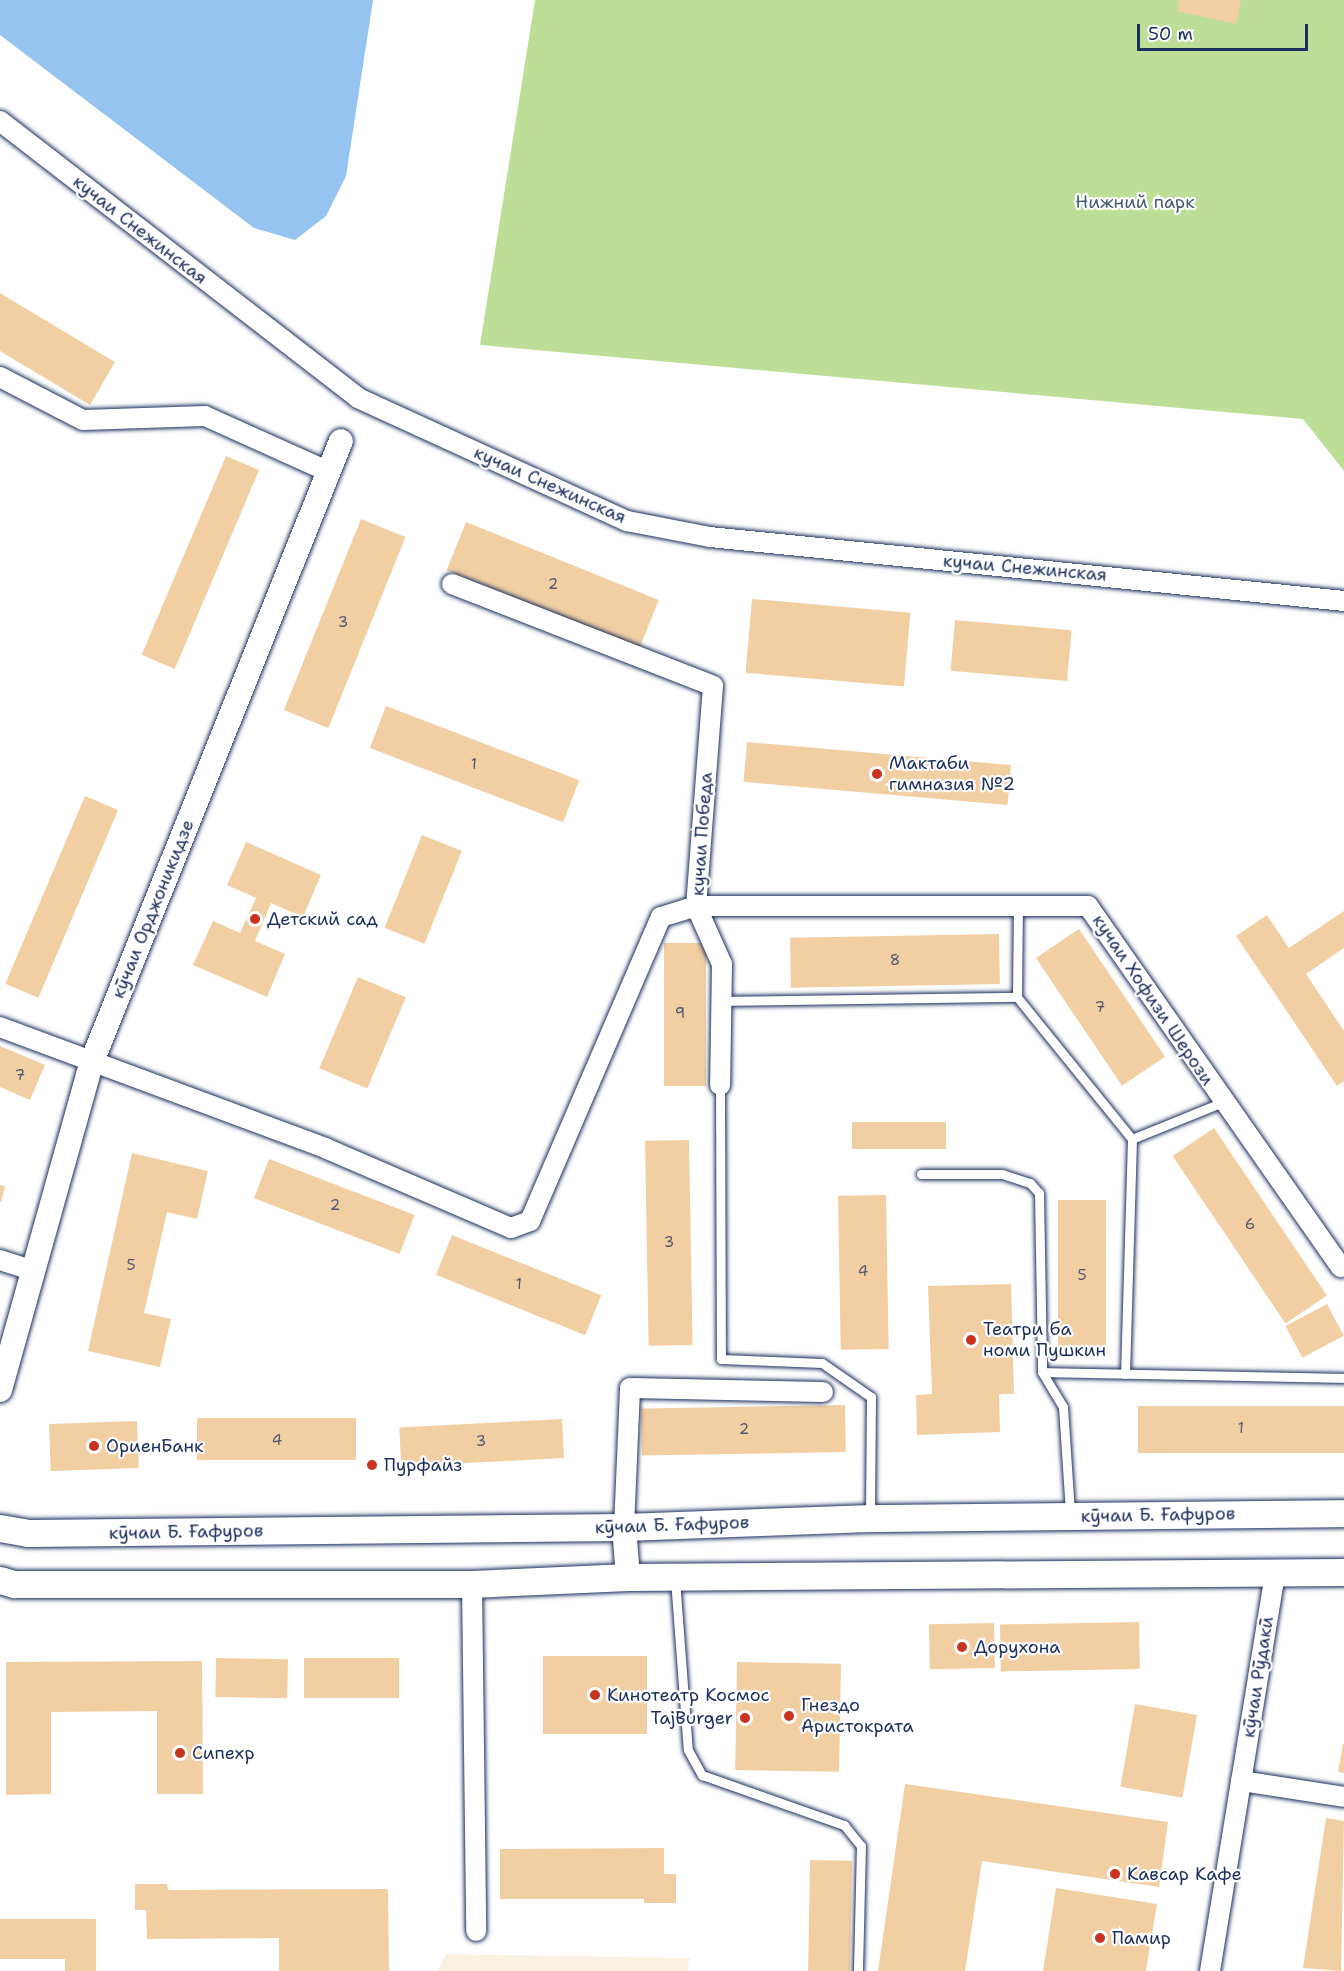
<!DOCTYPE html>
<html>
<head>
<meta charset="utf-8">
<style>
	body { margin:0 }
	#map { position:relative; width:1344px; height:1971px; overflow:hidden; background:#fff; font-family:"Shantell Sans",sans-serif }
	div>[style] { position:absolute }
	.built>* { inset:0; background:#fbf1e3 }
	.green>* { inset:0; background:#bdde97 }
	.water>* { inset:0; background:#95c4f0 }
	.building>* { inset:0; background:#f2cfa3; transform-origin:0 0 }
	.roads { filter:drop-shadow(0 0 2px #1b2f5e) drop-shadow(0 0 2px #1b2f5e) }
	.service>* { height:9px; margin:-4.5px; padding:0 4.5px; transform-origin:4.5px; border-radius:4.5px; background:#fff }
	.minor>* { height:20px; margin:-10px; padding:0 10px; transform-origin:10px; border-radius:10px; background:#fff }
	.tertiary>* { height:24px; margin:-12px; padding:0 12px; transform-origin:12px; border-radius:12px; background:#fff }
	.secondary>* { height:27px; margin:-13.5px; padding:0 13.5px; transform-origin:13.5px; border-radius:13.5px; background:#fff }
	.dots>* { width:16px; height:16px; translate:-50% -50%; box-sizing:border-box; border:3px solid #fff; border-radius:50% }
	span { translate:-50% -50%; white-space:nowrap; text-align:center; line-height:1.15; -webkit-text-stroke:4.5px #fff; paint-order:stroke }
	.number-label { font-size:15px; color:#51576f }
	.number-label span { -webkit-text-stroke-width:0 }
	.park-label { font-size:18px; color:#445b6c }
	.street-label { font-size:18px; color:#1b2f5e }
	.poi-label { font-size:18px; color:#1b2f5e }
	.left { translate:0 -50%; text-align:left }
	.right { translate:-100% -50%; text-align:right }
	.scale { position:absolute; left:1137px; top:24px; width:171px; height:27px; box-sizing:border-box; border:3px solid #1b2f5e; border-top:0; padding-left:8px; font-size:18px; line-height:21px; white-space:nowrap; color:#1b2f5e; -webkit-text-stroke:4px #fff; paint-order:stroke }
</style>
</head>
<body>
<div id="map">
	<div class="built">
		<i style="clip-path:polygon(446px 1954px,690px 1958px,688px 1971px,438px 1971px)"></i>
	</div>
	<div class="green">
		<i style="clip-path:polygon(535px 0,1344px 0,1344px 471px,1303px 419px,480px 345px)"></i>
	</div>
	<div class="water">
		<i style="clip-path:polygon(0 0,373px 0,346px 176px,326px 216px,295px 240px,254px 228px,0 35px)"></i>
	</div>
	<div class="building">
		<i style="clip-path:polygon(1179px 0,1241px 0,1236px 24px,1177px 11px)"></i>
		<i style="clip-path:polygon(0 293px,115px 362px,90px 405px,0 351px)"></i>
		<i style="left:226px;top:456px;width:36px;height:216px;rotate:23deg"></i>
		<i style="left:361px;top:519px;width:48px;height:206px;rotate:22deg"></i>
		<i style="left:466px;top:522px;width:208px;height:52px;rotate:22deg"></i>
		<i style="left:752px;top:599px;width:159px;height:74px;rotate:5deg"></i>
		<i style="left:955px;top:620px;width:117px;height:51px;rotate:5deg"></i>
		<i style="left:386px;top:706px;width:207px;height:45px;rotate:21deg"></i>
		<i style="left:747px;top:742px;width:265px;height:40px;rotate:5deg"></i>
		<i style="left:85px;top:796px;width:36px;height:204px;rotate:23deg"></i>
		<i style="left:422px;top:835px;width:43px;height:100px;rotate:22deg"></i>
		<i style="clip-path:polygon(246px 842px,321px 875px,303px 917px,271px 903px,255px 941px,285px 954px,267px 997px,193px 965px,213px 921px,240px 933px,256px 898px,227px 885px)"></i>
		<i style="clip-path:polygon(1344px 911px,1344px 948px,1306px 974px,1344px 1031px,1344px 1081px,1337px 1086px,1236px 936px,1267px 915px,1289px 948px)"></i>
		<i style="left:1079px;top:929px;width:154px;height:52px;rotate:56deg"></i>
		<i style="left:999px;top:934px;width:50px;height:209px;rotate:89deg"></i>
		<i style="left:664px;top:943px;width:42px;height:143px"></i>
		<i style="left:358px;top:977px;width:52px;height:99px;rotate:23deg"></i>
		<i style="clip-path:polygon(0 1046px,45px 1065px,30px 1100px,0 1087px)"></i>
		<i style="left:946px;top:1122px;width:27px;height:94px;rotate:90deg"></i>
		<i style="left:1214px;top:1128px;width:202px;height:50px;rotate:56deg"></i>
		<i style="left:689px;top:1140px;width:205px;height:44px;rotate:89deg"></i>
		<i style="clip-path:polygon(132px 1153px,208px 1171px,197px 1219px,167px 1212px,144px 1313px,171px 1319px,160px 1367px,88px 1351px)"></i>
		<i style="left:269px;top:1159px;width:156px;height:42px;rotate:21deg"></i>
		<i style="clip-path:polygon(0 1185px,5px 1186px,1px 1202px,0 1202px)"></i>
		<i style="left:886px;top:1195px;width:154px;height:48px;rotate:89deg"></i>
		<i style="left:1058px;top:1200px;width:48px;height:152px"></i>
		<i style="left:452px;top:1235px;width:161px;height:43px;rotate:22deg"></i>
		<i style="clip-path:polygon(1011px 1284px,1014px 1394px,999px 1394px,1000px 1432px,917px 1435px,916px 1395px,932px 1394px,928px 1286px)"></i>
		<i style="left:1327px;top:1304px;width:36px;height:47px;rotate:62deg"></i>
		<i style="left:845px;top:1405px;width:47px;height:204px;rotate:89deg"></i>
		<i style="left:1138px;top:1406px;width:206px;height:47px"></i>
		<i style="left:356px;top:1418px;width:42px;height:159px;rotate:90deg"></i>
		<i style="left:562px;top:1419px;width:39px;height:163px;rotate:87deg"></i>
		<i style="left:137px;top:1421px;width:47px;height:88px;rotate:88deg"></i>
		<i style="left:1139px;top:1622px;width:47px;height:139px;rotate:89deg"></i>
		<i style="left:994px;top:1623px;width:45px;height:65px;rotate:89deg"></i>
		<i style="left:543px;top:1656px;width:104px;height:78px"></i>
		<i style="left:216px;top:1658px;width:72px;height:39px;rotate:1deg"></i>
		<i style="left:304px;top:1658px;width:95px;height:40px"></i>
		<i style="clip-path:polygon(202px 1661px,203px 1794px,157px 1794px,157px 1711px,51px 1712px,51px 1794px,6px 1795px,6px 1662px)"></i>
		<i style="left:737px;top:1662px;width:104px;height:108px;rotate:1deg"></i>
		<i style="left:1135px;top:1704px;width:63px;height:84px;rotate:10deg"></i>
		<i style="clip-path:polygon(1343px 1744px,1344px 1744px,1344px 1773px,1338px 1772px)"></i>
		<i style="clip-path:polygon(905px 1784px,1168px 1822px,1159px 1887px,982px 1861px,965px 1971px,878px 1971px)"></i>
		<i style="clip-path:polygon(1326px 1818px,1344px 1821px,1341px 1971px,1303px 1968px)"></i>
		<i style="clip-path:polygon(664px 1848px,664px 1874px,676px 1874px,676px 1903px,644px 1903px,644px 1899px,500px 1899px,500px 1849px)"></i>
		<i style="left:810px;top:1860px;width:42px;height:111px;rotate:1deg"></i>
		<i style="clip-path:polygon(135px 1884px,167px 1884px,168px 1890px,388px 1889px,389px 1971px,279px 1971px,279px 1938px,147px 1939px,146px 1910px,135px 1910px)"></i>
		<i style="clip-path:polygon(1056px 1888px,1157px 1904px,1146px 1971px,1043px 1971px)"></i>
		<i style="clip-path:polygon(0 1919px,96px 1919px,96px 1971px,65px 1971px,65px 1959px,0 1959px)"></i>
	</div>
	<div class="roads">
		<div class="service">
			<i style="left:1017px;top:997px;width:91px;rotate:-89.4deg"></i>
			<i style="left:722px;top:1001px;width:295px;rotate:-0.8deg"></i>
			<i style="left:1017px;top:997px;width:183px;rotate:51deg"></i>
			<i style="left:1132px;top:1139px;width:235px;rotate:91.7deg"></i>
			<i style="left:720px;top:1085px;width:274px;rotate:89.8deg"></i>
			<i style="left:721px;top:1359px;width:101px;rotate:2.3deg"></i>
			<i style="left:822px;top:1363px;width:60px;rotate:34.8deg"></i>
			<i style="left:871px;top:1397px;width:119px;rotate:90.5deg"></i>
			<i style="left:1132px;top:1139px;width:98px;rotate:-22.1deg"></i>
			<i style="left:921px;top:1174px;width:81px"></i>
			<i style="left:1002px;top:1174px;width:29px;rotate:18deg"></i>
			<i style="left:1030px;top:1183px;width:13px;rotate:48deg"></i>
			<i style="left:1039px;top:1193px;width:179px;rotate:89deg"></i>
			<i style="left:1042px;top:1372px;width:41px;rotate:59deg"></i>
			<i style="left:1063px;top:1407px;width:106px;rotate:86.2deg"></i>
			<i style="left:1042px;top:1372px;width:302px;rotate:1.1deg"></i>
			<i style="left:675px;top:1579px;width:171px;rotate:85.7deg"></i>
			<i style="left:688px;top:1750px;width:29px;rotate:61deg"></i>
			<i style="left:702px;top:1775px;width:151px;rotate:19.4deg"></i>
			<i style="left:844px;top:1825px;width:27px;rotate:51deg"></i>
			<i style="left:861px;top:1846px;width:125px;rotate:91.4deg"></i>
		</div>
		<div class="minor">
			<i style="left:0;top:121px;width:453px;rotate:37.7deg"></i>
			<i style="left:358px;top:398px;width:296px;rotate:24.6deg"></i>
			<i style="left:627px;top:521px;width:85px;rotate:10.9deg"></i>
			<i style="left:710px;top:537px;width:637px;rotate:5.76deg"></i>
			<i style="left:0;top:377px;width:93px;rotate:27.4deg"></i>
			<i style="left:83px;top:420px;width:122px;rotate:-1.9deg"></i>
			<i style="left:205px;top:416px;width:136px;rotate:24.3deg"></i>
			<i style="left:452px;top:584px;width:280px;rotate:21.3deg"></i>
			<i style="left:713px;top:686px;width:221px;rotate:94.4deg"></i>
			<i style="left:696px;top:906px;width:64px;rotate:65.9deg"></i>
			<i style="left:722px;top:964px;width:121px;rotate:90.9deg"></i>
			<i style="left:0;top:1027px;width:347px;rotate:20.4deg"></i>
			<i style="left:325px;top:1148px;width:202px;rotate:23.3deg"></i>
			<i style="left:511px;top:1228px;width:20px;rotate:-20deg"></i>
			<i style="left:530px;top:1221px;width:331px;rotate:-66.7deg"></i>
			<i style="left:661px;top:917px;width:37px;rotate:-17deg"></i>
			<i style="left:696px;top:906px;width:392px"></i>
			<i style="left:1088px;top:906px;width:441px;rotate:55deg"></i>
			<i style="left:0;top:1260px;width:35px;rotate:18deg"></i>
			<i style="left:624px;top:1527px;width:139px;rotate:-87.5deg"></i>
			<i style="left:630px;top:1388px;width:193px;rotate:1.2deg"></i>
			<i style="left:472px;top:1584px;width:347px;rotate:89.3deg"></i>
			<i style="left:1241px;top:1781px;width:104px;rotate:8.8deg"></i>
			<i style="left:1210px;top:1971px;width:404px;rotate:-80.7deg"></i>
		</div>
		<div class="tertiary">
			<i style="left:0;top:1390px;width:338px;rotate:-74.4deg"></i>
			<i style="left:91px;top:1064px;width:671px;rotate:-68.14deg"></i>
			<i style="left:624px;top:1527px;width:50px;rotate:85.4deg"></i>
		</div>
		<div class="secondary">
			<i style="left:0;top:1528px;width:28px;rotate:10deg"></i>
			<i style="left:28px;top:1533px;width:596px;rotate:-0.58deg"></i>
			<i style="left:624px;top:1527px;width:246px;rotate:-2.1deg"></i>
			<i style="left:870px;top:1518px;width:474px;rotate:-0.6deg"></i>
			<i style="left:0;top:1580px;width:15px;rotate:16deg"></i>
			<i style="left:14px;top:1584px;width:458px"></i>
			<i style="left:472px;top:1584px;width:156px;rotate:-2.6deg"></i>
			<i style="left:628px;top:1577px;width:716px;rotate:-0.4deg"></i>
		</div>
	</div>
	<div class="dots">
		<i style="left:877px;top:774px;background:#c8321e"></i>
		<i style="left:255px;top:919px;background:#c8321e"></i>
		<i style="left:971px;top:1340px;background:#c8321e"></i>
		<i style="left:94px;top:1446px;background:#c8321e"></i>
		<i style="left:372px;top:1465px;background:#c8321e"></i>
		<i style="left:962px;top:1647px;background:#c8321e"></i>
		<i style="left:595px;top:1695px;background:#c8321e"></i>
		<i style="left:789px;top:1716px;background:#c8321e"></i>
		<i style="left:745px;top:1718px;background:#c8321e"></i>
		<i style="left:180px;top:1753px;background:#c8321e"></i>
		<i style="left:1115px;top:1874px;background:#c8321e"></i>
		<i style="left:1100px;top:1938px;background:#c8321e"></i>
	</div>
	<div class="number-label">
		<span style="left:553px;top:585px">2</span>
		<span style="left:343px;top:623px">3</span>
		<span style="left:474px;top:765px">1</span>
		<span style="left:895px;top:961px">8</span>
		<span style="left:1100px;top:1008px">7</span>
		<span style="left:680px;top:1014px">9</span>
		<span style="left:20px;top:1076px">7</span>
		<span style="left:335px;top:1206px">2</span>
		<span style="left:1250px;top:1225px">6</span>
		<span style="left:669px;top:1243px">3</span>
		<span style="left:131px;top:1266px">5</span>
		<span style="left:863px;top:1272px">4</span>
		<span style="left:1082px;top:1276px">5</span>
		<span style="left:519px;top:1285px">1</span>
		<span style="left:1241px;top:1429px">1</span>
		<span style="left:744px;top:1430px">2</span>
		<span style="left:277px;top:1441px">4</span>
		<span style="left:481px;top:1442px">3</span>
	</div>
	<div class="park-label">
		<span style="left:1135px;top:202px">Нижний парк</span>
	</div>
	<div class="street-label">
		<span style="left:140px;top:230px;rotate:38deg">кучаи Снежинская</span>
		<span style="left:550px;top:485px;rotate:24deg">кучаи Снежинская</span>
		<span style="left:1025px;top:568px;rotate:5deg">кучаи Снежинская</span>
		<span style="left:702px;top:834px;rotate:-86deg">кучаи Победа</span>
		<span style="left:153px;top:909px;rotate:-68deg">кӯчаи Орджоникидзе</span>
		<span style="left:1153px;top:1000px;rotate:56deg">кучаи Хофизи Шерози</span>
		<span style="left:1158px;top:1515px;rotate:-1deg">кӯчаи Б. Ғафуров</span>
		<span style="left:672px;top:1525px;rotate:-2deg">кӯчаи Б. Ғафуров</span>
		<span style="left:186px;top:1532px;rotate:-1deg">кӯчаи Б. Ғафуров</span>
		<span style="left:1258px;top:1677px;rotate:-81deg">кӯчаи Рӯдакӣ</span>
	</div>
	<div class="poi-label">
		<span class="left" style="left:889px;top:774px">Мактаби<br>гимназия №2</span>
		<span class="left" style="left:267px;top:919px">Детский сад</span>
		<span class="left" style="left:983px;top:1340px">Театри ба<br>номи Пушкин</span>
		<span class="left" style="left:106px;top:1446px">ОриенБанк</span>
		<span class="left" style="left:384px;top:1465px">Пурфайз</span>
		<span class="left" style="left:974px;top:1647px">Дорухона</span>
		<span class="left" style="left:607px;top:1695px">Кинотеатр Космос</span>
		<span class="left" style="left:801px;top:1716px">Гнездо<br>Аристократа</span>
		<span class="right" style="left:733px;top:1718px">TajBurger</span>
		<span class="left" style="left:192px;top:1753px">Сипехр</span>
		<span class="left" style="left:1127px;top:1874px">Кавсар Кафе</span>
		<span class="left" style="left:1112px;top:1938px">Памир</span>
	</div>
	<div class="scale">50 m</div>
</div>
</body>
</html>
